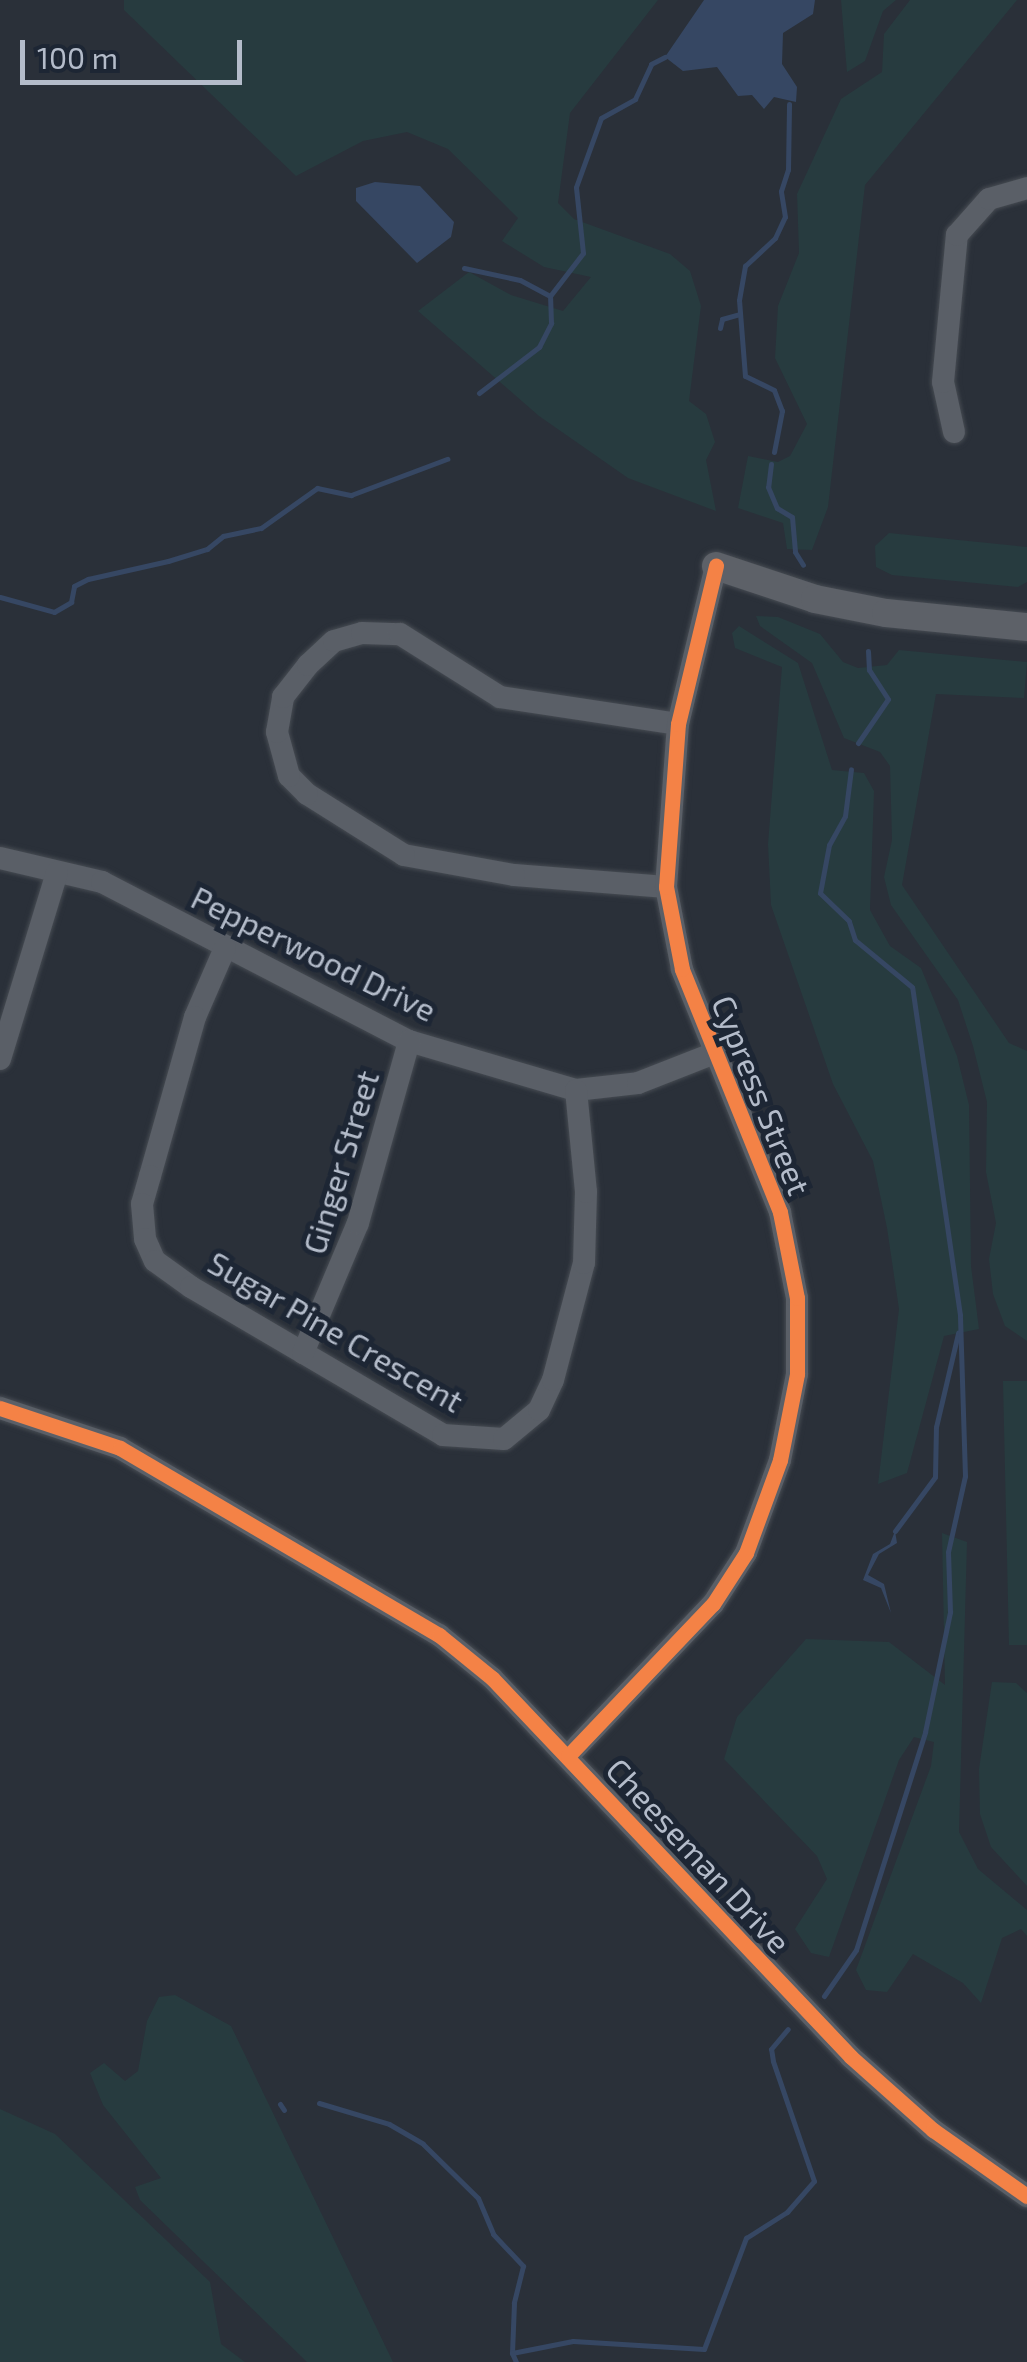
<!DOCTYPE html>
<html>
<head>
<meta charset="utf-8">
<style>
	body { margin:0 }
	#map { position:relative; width:1027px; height:2362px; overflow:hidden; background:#2a3039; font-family:"Exo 2",sans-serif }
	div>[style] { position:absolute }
	.green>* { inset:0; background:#273b3f }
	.water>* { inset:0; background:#364763 }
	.stream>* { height:5px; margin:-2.5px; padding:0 2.5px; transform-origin:2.5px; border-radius:2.5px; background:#364763 }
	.roads { filter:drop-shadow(0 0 2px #464b52) drop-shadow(0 0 2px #464b52) }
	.minor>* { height:22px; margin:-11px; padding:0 11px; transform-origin:11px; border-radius:11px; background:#5a5f67 }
	.major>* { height:28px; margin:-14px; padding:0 14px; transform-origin:14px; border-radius:14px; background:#5d6168 }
	.cycleway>* { height:15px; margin:-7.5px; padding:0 7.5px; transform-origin:7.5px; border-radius:7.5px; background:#f48246 }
	span { translate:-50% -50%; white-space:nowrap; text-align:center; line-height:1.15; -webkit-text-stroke:10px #1d2634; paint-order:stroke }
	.street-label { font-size:32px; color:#b4bcca }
	.scale { position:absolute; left:20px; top:40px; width:222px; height:45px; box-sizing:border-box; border:5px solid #b4bcca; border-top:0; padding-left:12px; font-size:30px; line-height:35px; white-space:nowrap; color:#b4bcca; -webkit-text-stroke:8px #1d2634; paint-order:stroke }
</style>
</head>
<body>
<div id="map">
	<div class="green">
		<i style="clip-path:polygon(124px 0,658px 0,570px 113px,558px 203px,574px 219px,670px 254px,690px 271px,701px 306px,689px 401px,706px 414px,715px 442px,706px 460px,716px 511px,628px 478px,539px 416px,418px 311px,469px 272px,511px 295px,563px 311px,591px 277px,544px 267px,502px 241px,518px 218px,448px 149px,407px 132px,363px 141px,296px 176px,124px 10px)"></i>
		<i style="clip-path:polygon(841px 0,896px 0,883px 11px,865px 61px,847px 72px)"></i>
		<i style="clip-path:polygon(910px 0,1017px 0,865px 185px,828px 507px,812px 550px,787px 549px,783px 523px,738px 508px,748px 456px,778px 462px,790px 456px,807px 424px,775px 358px,778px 306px,799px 253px,797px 194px,841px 99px,882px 72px,884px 34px)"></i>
		<i style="clip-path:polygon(889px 533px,1027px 547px,1027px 582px,1018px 587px,892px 575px,876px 567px,875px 546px)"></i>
		<i style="clip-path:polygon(756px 616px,778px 617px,820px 634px,843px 662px,858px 668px,887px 665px,899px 650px,1027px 662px,1024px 698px,936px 694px,902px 885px,1009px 1043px,1027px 1051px,1027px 1341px,1005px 1326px,993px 1294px,989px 1259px,996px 1223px,986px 1172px,987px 1102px,973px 1046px,958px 1000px,891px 905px,884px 877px,892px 840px,890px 766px,880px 752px,844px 738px,812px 663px,760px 626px)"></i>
		<i style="clip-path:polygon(739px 626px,798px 663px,832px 770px,864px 773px,874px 791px,870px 910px,890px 946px,921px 968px,957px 1056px,969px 1105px,971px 1266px,979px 1329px,944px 1336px,907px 1473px,878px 1484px,899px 1309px,887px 1228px,873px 1161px,833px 1084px,771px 905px,768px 844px,782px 667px,735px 648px,732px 633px)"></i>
		<i style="clip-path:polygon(1003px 1381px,1027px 1381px,1027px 1645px,1009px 1645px)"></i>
		<i style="clip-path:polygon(942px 1533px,967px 1542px,959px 1832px,978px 1869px,1027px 1910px,1027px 1936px,1021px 1929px,1002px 1938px,981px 2003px,963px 1983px,913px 1954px,887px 1992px,866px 1990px,856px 1970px,931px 1766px,934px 1742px,914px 1737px,899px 1760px,829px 1957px,811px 1953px,795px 1929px,827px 1879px,817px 1856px,724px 1759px,737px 1717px,806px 1639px,889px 1642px,945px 1685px)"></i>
		<i style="clip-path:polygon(992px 1682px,1016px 1683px,1027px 1693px,1027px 1886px,991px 1847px,980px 1814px,979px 1769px)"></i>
		<i style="clip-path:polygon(175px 1995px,231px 2026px,393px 2362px,307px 2362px,140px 2200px,135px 2187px,161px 2178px,103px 2105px,90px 2073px,104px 2063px,125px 2081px,138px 2071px,147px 2021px,159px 1997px)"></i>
		<i style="clip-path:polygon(0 2109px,55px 2134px,210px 2282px,221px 2344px,245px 2362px,0 2362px)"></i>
	</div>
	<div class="water">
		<i style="clip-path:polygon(704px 0,815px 0,813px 14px,783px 33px,782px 64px,797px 87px,796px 102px,774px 97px,764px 109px,752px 95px,738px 96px,717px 67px,683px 71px,665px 57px)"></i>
		<i style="clip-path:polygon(375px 182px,420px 186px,454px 222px,451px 237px,417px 263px,356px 201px,356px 188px)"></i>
		<i style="clip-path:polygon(895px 1531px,897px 1543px,879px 1554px,868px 1575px,884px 1584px,891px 1613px,881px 1588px,863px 1580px,873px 1554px,890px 1544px)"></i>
	</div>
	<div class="stream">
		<i style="left:464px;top:268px;width:57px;rotate:12.1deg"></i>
		<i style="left:520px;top:280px;width:34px;rotate:28deg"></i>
		<i style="left:720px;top:328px;width:9px;rotate:-77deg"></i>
		<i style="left:722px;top:319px;width:18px;rotate:-16deg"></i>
		<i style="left:479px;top:393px;width:76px;rotate:-37.5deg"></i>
		<i style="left:539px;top:347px;width:27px;rotate:-63deg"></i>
		<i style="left:551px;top:323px;width:27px;rotate:-92deg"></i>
		<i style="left:550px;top:296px;width:54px;rotate:-52.5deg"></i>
		<i style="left:583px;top:253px;width:66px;rotate:-96.1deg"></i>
		<i style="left:576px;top:187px;width:73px;rotate:-70.1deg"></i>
		<i style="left:601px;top:118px;width:39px;rotate:-29deg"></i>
		<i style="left:635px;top:99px;width:38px;rotate:-65deg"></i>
		<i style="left:651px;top:64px;width:16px;rotate:-27deg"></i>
		<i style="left:774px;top:452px;width:42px;rotate:-79deg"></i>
		<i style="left:782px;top:411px;width:22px;rotate:-111deg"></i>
		<i style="left:774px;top:390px;width:32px;rotate:-154deg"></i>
		<i style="left:745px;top:376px;width:76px;rotate:-94.5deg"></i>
		<i style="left:739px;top:300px;width:35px;rotate:-80deg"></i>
		<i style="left:745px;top:266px;width:41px;rotate:-43deg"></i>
		<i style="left:775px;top:238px;width:23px;rotate:-65deg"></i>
		<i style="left:785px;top:217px;width:26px;rotate:-99deg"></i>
		<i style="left:781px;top:191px;width:22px;rotate:-72deg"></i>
		<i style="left:788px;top:170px;width:66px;rotate:-89.1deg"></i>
		<i style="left:771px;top:464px;width:23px;rotate:97deg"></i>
		<i style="left:768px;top:487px;width:23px;rotate:67deg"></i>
		<i style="left:777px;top:508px;width:17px;rotate:31deg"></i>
		<i style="left:792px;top:517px;width:35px;rotate:85deg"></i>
		<i style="left:795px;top:552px;width:15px;rotate:58deg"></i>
		<i style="left:0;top:597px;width:56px;rotate:15.5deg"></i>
		<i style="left:54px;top:612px;width:20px;rotate:-30deg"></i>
		<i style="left:71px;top:602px;width:16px;rotate:-79deg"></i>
		<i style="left:74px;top:586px;width:16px;rotate:-27deg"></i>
		<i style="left:88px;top:579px;width:82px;rotate:-12.7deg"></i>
		<i style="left:168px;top:561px;width:41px;rotate:-17.1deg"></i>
		<i style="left:207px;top:549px;width:21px;rotate:-39deg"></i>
		<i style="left:223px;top:536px;width:39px;rotate:-12deg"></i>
		<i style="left:261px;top:528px;width:69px;rotate:-35.5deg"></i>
		<i style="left:317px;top:488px;width:35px;rotate:12deg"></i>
		<i style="left:351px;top:495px;width:103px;rotate:-20.6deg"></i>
		<i style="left:858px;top:743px;width:53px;rotate:-55.7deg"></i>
		<i style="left:888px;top:699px;width:35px;rotate:-123deg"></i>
		<i style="left:869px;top:670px;width:19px;rotate:-93deg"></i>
		<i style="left:895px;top:1531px;width:67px;rotate:-53.5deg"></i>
		<i style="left:935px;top:1477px;width:50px;rotate:-88.9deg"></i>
		<i style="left:936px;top:1427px;width:97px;rotate:-76.8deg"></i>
		<i style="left:824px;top:1996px;width:56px;rotate:-55.2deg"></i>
		<i style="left:856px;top:1950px;width:229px;rotate:-72.4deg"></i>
		<i style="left:925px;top:1732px;width:123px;rotate:-78.2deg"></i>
		<i style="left:950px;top:1612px;width:60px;rotate:-91.9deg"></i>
		<i style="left:948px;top:1552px;width:78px;rotate:-77.4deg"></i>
		<i style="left:965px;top:1476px;width:161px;rotate:-91.8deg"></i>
		<i style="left:960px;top:1315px;width:331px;rotate:-98.3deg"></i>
		<i style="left:912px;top:987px;width:74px;rotate:-140.5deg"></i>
		<i style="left:855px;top:940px;width:20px;rotate:-108deg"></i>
		<i style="left:849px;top:921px;width:40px;rotate:-136deg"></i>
		<i style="left:820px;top:893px;width:49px;rotate:-79.4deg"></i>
		<i style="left:829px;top:845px;width:33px;rotate:-61deg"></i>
		<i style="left:845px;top:816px;width:47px;rotate:-82.7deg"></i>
		<i style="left:319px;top:2103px;width:73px;rotate:16.7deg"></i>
		<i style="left:389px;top:2124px;width:39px;rotate:30deg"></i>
		<i style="left:423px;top:2144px;width:77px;rotate:44.5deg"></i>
		<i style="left:478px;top:2198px;width:39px;rotate:67deg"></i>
		<i style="left:493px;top:2234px;width:44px;rotate:46.8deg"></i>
		<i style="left:523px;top:2266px;width:38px;rotate:104deg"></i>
		<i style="left:514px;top:2303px;width:50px;rotate:92.3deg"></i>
		<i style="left:280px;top:2104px;width:7px;rotate:56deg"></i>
		<i style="left:516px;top:2362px;width:10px;rotate:-114deg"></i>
		<i style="left:512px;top:2353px;width:62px;rotate:-11.1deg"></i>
		<i style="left:573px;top:2341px;width:131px;rotate:3.5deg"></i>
		<i style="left:704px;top:2349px;width:119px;rotate:-69.3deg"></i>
		<i style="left:746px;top:2238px;width:49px;rotate:-32.4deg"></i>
		<i style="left:787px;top:2212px;width:41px;rotate:-48.9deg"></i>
		<i style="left:814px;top:2181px;width:127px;rotate:-108.9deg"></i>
		<i style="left:773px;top:2061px;width:12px;rotate:-99deg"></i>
		<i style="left:771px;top:2049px;width:26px;rotate:-50deg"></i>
	</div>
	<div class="roads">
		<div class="minor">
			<i style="left:954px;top:432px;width:51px;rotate:-102.4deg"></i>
			<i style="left:943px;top:382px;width:148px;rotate:-84.6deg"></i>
			<i style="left:957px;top:235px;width:48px;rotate:-48.4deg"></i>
			<i style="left:989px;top:199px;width:40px;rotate:-16deg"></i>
			<i style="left:0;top:858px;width:105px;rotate:13.2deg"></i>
			<i style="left:102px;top:882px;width:346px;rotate:27.4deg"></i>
			<i style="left:409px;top:1041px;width:174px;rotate:16.4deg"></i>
			<i style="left:576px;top:1090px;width:62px;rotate:-6.4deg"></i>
			<i style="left:638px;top:1083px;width:85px;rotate:-21.4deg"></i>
			<i style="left:666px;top:887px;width:152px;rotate:-175.5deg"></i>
			<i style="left:514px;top:875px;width:112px;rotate:-169.7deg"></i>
			<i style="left:404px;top:855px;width:115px;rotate:-147.8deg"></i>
			<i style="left:307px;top:794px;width:25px;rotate:-135deg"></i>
			<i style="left:289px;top:776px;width:46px;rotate:-105.3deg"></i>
			<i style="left:277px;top:732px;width:36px;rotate:-80deg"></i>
			<i style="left:283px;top:697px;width:41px;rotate:-52deg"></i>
			<i style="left:308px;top:665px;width:35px;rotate:-43deg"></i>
			<i style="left:334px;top:641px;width:29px;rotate:-16deg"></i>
			<i style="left:362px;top:633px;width:38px;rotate:2deg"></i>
			<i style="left:400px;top:634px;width:118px;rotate:32.2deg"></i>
			<i style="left:500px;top:697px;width:180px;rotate:8.6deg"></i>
			<i style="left:225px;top:948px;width:75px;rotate:113.5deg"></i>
			<i style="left:195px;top:1017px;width:165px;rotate:105.8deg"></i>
			<i style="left:150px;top:1176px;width:29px;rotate:106deg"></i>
			<i style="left:142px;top:1204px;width:35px;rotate:85deg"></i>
			<i style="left:145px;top:1239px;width:24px;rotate:66deg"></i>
			<i style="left:155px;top:1261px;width:44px;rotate:35.8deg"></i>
			<i style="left:191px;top:1287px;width:292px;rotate:30.4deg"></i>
			<i style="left:443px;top:1435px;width:61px;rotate:3.8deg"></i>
			<i style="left:504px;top:1439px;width:45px;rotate:-39.6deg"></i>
			<i style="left:539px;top:1410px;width:33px;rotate:-65deg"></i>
			<i style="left:553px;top:1380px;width:121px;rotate:-75.2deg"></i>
			<i style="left:584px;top:1263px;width:71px;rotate:-88.4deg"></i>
			<i style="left:586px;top:1192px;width:102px;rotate:-95.6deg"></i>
			<i style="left:0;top:1059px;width:195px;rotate:-73deg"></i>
			<i style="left:303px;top:1353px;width:141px;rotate:-67.1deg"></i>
			<i style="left:358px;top:1223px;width:189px;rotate:-74.3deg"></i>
			<i style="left:0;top:1408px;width:126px;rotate:18.4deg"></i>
			<i style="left:120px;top:1448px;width:370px;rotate:30.4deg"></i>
			<i style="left:439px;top:1635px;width:68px;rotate:39.1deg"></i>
			<i style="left:492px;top:1678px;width:522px;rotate:46.55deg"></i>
			<i style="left:851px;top:2057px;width:110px;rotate:41.7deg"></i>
			<i style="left:933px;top:2130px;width:115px;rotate:35.1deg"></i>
			<i style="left:568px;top:1756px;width:210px;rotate:-46.4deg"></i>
			<i style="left:713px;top:1604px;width:61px;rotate:-57.1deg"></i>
			<i style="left:746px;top:1553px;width:99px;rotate:-69.9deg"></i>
			<i style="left:780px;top:1460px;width:88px;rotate:-78.8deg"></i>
			<i style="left:797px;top:1374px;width:76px;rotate:-90deg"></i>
			<i style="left:797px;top:1298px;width:88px;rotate:-101.2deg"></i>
			<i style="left:780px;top:1212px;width:262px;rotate:-112deg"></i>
			<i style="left:682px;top:969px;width:84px;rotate:-101deg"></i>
			<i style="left:666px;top:887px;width:163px;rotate:-85.8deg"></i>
			<i style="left:678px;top:724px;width:163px;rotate:-76.5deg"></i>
		</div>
		<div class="major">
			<i style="left:716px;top:566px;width:104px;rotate:18.4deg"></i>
			<i style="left:815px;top:599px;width:72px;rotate:11.2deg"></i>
			<i style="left:886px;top:613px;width:142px;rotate:5.7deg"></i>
		</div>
	</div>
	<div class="cycleway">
		<i style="left:0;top:1408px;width:126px;rotate:18.4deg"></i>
		<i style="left:120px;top:1448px;width:370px;rotate:30.4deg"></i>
		<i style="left:439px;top:1635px;width:68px;rotate:39.1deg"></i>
		<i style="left:492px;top:1678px;width:522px;rotate:46.55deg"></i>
		<i style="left:851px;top:2057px;width:110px;rotate:41.7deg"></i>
		<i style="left:933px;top:2130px;width:115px;rotate:35.1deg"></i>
		<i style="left:568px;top:1756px;width:210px;rotate:-46.4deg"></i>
		<i style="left:713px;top:1604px;width:61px;rotate:-57.1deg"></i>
		<i style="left:746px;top:1553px;width:99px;rotate:-69.9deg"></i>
		<i style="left:780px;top:1460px;width:88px;rotate:-78.8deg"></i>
		<i style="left:797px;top:1374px;width:76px;rotate:-90deg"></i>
		<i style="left:797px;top:1298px;width:88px;rotate:-101.2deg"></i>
		<i style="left:780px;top:1212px;width:262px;rotate:-112deg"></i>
		<i style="left:682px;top:969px;width:84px;rotate:-101deg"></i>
		<i style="left:666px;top:887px;width:163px;rotate:-85.8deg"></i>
		<i style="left:678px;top:724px;width:163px;rotate:-76.5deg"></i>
	</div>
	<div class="street-label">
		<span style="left:314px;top:953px;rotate:26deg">Pepperwood Drive</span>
		<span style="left:762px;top:1095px;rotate:68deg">Cypress Street</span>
		<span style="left:340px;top:1162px;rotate:-73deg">Ginger Street</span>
		<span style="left:336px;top:1331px;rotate:30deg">Sugar Pine Crescent</span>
		<span style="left:699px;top:1855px;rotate:47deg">Cheeseman Drive</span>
	</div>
	<div class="scale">100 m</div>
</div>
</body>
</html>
